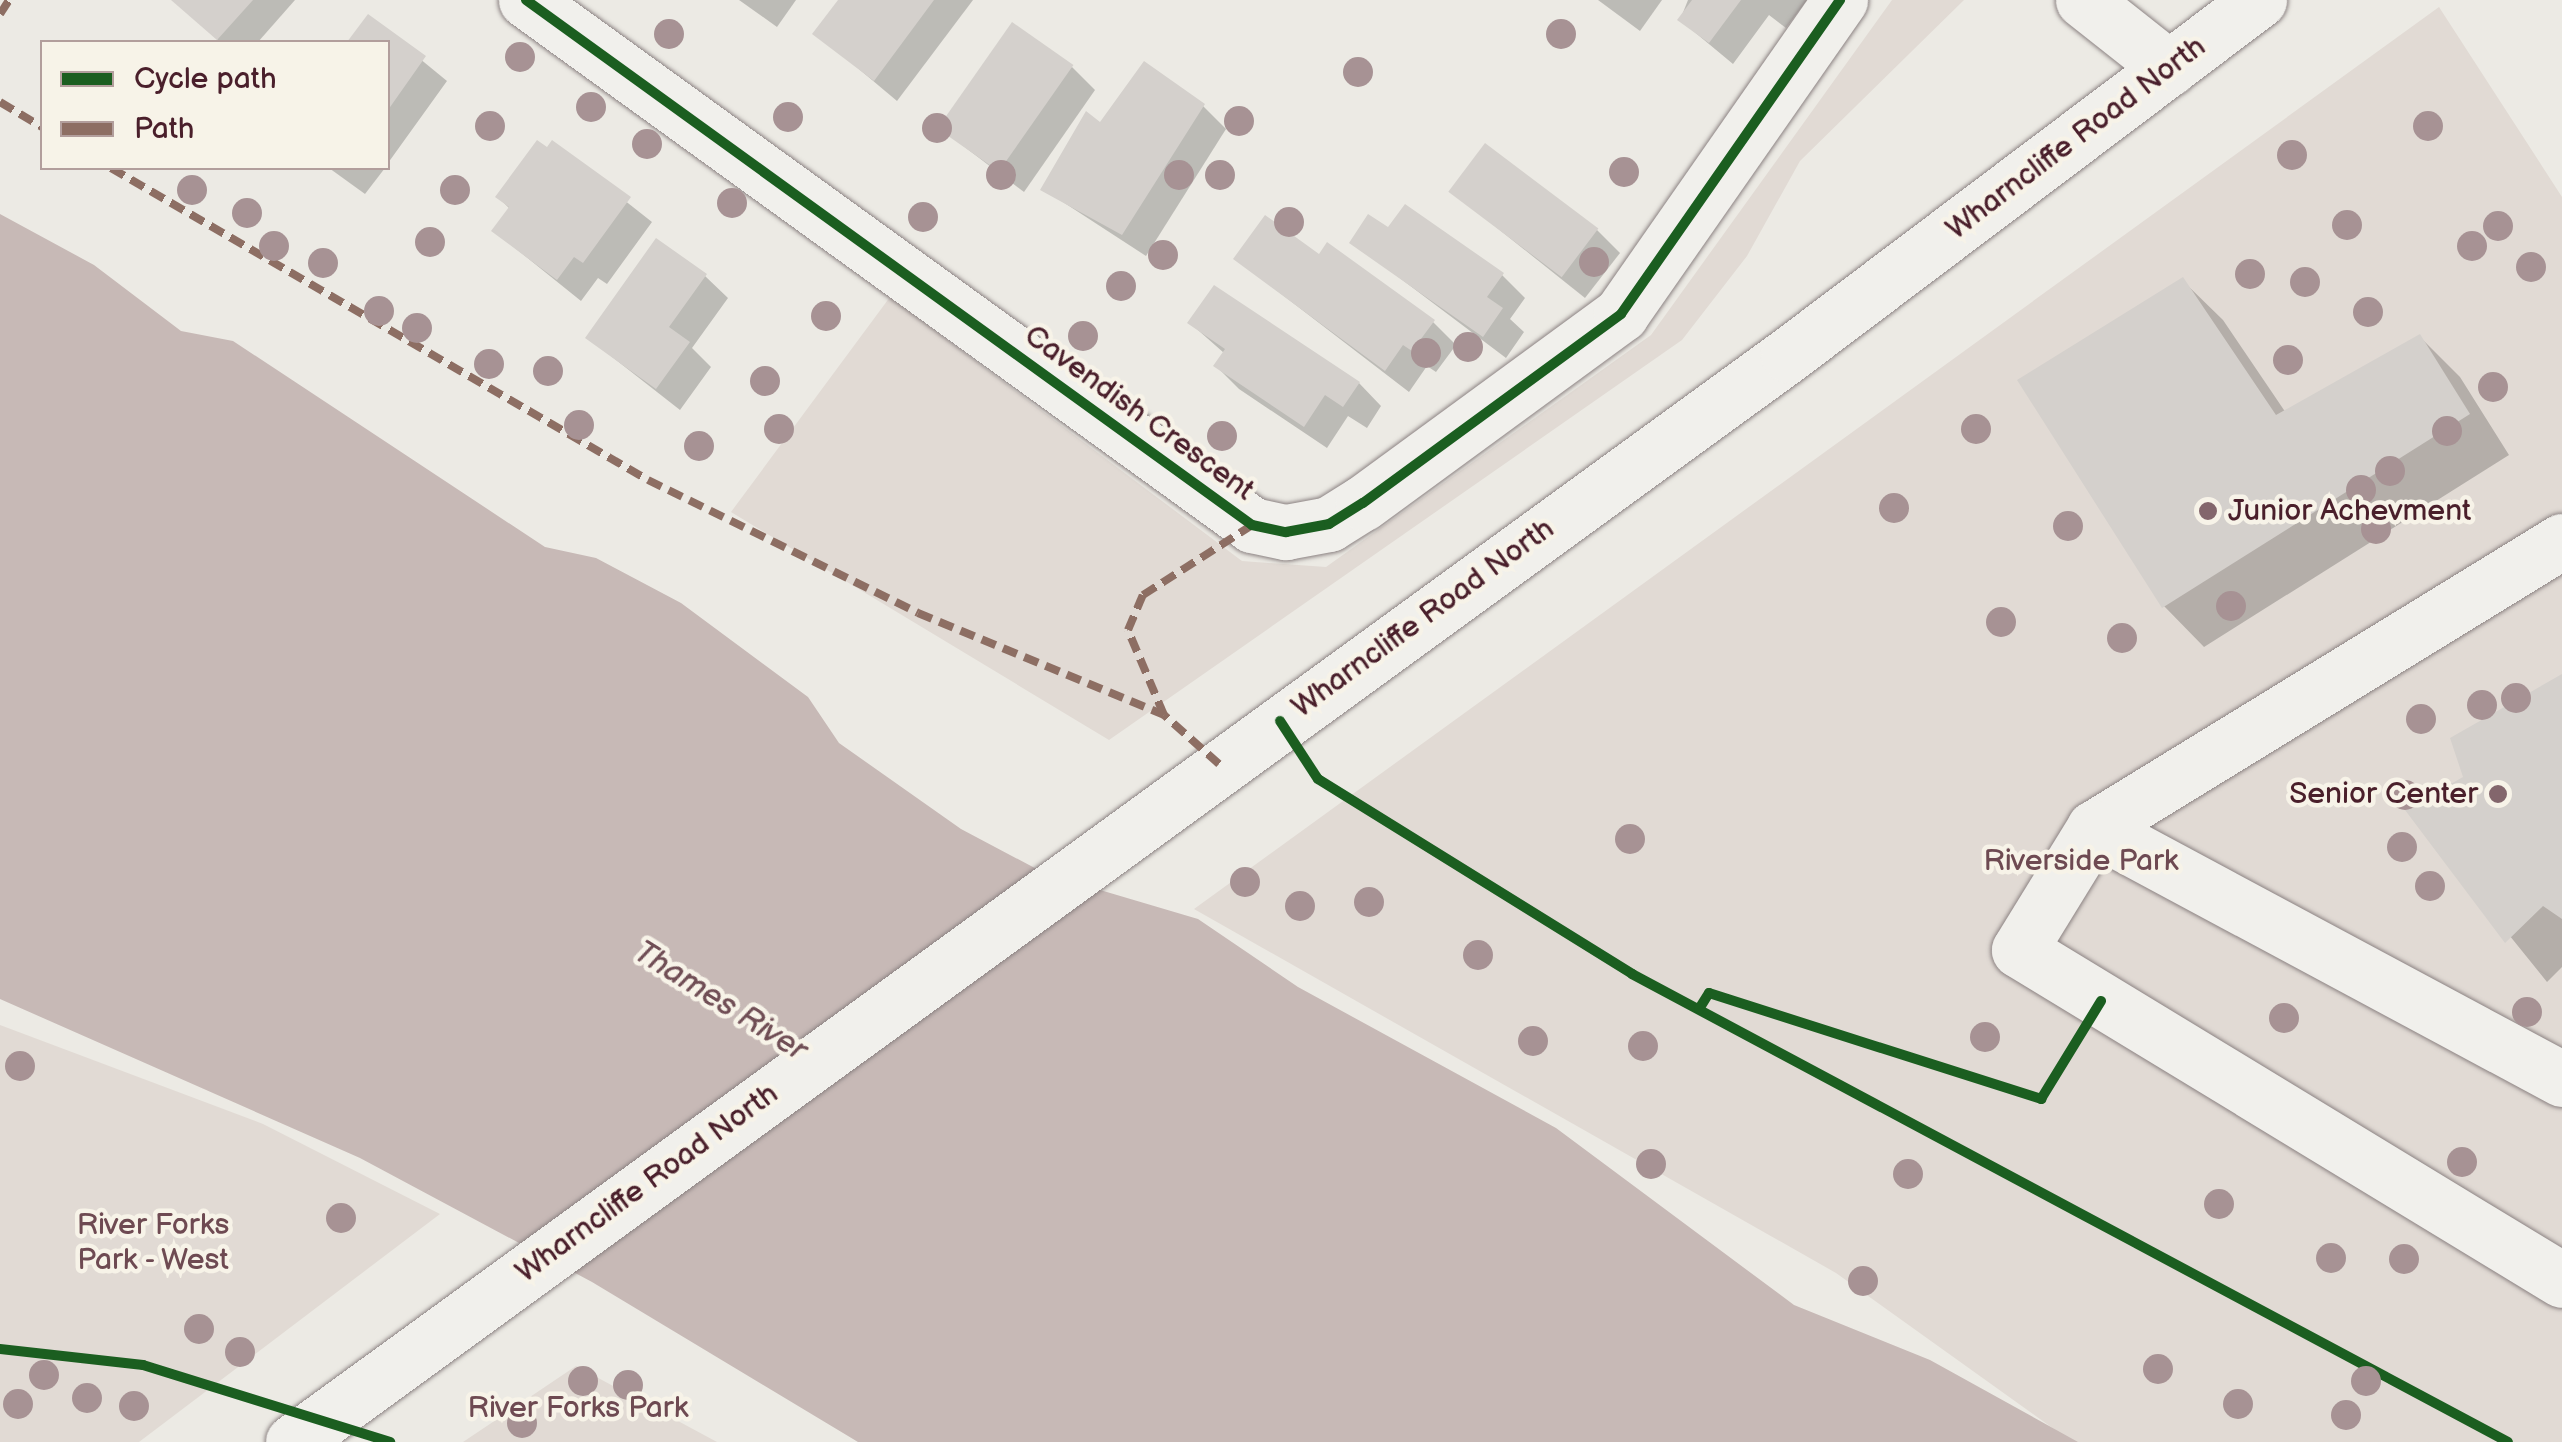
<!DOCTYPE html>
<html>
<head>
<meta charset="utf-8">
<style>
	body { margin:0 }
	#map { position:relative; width:2562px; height:1442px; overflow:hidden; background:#eceae4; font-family:"Balsamiq Sans",sans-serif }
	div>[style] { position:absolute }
	.green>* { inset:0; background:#e1dad4 }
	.water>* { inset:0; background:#c7b9b6 }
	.shadow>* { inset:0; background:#0003 }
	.building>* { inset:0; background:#d4d0cc; transform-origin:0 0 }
	.roads { filter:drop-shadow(0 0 2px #8b8282) drop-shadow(0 0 2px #8b8282) }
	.minor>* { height:55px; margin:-27.5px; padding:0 27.5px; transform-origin:27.5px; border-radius:27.5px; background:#f1f0ec }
	.major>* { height:55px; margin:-27.5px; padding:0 27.5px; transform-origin:27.5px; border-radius:27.5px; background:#f1f0ec }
	.quiet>* { height:8px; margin-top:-4px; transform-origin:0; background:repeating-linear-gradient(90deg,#8d6e63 0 15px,transparent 0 23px) }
	.cycleway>* { height:10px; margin:-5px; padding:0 5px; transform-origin:5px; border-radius:5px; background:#1b5e20 }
	.trees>* { width:30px; height:30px; margin:-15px; border-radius:50%; background:#a79294 }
	.dots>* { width:28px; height:28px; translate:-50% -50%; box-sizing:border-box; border:5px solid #f7f3e8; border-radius:50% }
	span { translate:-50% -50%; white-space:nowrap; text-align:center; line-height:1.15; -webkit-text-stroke:9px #f7f3e8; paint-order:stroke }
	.street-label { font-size:30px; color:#4a1f2b }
	.poi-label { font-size:30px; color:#4a1f2b }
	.left { translate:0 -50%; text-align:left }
	.right { translate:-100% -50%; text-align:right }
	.park-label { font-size:30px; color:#6e4a52 }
	.water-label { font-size:32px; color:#704e55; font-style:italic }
	.legend { position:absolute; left:40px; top:40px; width:350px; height:130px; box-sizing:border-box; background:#f7f3e8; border:2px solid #b29e9c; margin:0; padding:12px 18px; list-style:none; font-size:30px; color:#4a1f2b }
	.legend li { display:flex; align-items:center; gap:20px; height:50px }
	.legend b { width:50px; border:2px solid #b29e9c }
</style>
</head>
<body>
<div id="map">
	<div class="green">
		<i style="clip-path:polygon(1892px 0,1964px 0,1800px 161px,1747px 256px,1682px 340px,1109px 740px,731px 512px,890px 297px,1242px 561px,1326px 567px,1651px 335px)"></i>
		<i style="clip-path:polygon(2439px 7px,2562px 197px,2562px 1442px,2072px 1442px,1836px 1273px,1194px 909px)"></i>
		<i style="clip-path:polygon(0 1025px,263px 1124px,440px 1214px,139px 1442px,0 1442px)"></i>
		<i style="clip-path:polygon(576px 1366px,717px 1442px,463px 1442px)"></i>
	</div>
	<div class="water">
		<i style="clip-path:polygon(0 214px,94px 265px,181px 331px,233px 341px,545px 547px,596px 558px,681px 603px,808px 697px,839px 743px,961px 829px,1046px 874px,1198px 919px,1298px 987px,1556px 1128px,1794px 1305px,1930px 1360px,2078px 1442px,858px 1442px,592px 1282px,360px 1158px,0 999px)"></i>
	</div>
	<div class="shadow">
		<i style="clip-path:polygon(174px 0,295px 0,258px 42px,220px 42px)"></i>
		<i style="clip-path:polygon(739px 0,796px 0,777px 27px)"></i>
		<i style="clip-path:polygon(841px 0,973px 0,897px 101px,816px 33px)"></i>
		<i style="clip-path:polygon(1598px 0,1662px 0,1640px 31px)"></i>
		<i style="clip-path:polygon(1688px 0,1807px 0,1786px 28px,1769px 15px,1733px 64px,1680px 20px)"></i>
		<i style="clip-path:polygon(369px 17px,447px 81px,388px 163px,388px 42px,350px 42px)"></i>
		<i style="clip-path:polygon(1072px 67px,1095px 90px,1024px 192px,941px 129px)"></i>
		<i style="clip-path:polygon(1203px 106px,1226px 129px,1146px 256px,1043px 189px,1101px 125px)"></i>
		<i style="clip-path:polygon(553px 144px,652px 222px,607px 284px,598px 278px,581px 301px,494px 231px,510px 209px,498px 197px)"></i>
		<i style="clip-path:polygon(329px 168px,385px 168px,365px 194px)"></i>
		<i style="clip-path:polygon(1451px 191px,1597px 230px,1620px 253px,1585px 298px)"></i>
		<i style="clip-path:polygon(1388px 231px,1502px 275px,1525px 298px,1510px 319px,1524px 332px,1506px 358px,1352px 242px)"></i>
		<i style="clip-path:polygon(1320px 257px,1433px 322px,1456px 345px,1436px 372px,1427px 366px,1409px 392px,1236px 259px)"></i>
		<i style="clip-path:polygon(705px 276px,728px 298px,692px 348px,711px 367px,680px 410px,588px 338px)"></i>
		<i style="clip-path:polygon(2182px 280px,2223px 320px,2286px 413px,2420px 337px,2460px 377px,2509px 455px,2204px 647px,2164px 606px)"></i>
		<i style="clip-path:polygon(1190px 323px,1359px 383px,1381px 406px,1367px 428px,1348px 416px,1327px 448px,1239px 389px,1216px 366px,1224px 353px)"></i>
		<i style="clip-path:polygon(2562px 676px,2562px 967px,2547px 982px,2409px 811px,2466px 778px)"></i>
	</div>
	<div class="building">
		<i style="clip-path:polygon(171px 0,253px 0,217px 40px)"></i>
		<i style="clip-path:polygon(838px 0,934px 0,874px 81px,812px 34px)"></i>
		<i style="clip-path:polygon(1692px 0,1741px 0,1709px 43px,1677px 20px)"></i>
		<i style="clip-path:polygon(368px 14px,426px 56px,388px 110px,388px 42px,347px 42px)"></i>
		<i style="left:1012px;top:22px;width:75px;height:130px;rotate:35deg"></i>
		<i style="clip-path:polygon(1144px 61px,1205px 104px,1122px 235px,1040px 190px,1086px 111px,1100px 122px)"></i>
		<i style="clip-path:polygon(537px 140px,547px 147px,552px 140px,631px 197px,583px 263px,574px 257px,557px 280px,491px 231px,509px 207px,495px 197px)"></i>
		<i style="left:1485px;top:143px;width:142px;height:61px;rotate:37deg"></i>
		<i style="clip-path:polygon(1405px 204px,1504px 273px,1487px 297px,1503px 308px,1483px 337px,1349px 243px,1368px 214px,1388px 227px)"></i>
		<i style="clip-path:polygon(1265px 215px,1319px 254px,1327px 242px,1435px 320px,1412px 351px,1403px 345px,1385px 371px,1233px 259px)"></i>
		<i style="clip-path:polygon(656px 238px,707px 274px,669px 327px,690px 342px,656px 389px,585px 338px)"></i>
		<i style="clip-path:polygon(2183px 277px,2276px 415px,2420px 334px,2470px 414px,2162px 608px,2017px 380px)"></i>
		<i style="clip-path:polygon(1214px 285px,1360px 382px,1343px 407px,1325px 395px,1304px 427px,1213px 366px,1225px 349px,1187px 323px)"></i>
		<i style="clip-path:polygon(2562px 674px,2562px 919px,2543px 906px,2505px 943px,2405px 810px,2463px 777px,2450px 738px)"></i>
	</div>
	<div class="roads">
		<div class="minor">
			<i style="left:526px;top:0;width:896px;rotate:35.87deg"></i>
			<i style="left:1252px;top:525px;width:35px;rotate:12deg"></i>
			<i style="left:1286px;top:532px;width:44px;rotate:-10.5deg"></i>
			<i style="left:1329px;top:524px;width:40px;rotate:-32deg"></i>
			<i style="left:1363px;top:503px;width:320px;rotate:-36.2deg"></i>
			<i style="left:1621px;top:314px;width:383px;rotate:-55.1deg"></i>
			<i style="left:2083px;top:0;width:110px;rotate:38.3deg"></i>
			<i style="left:2562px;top:541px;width:549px;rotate:148.48deg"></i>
			<i style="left:2094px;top:828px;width:143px;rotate:121.6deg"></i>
			<i style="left:2019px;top:950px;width:635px;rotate:31.29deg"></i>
			<i style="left:2094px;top:828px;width:531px;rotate:28.21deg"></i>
		</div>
		<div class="major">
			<i style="left:293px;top:1442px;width:1848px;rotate:-36.02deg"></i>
			<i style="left:1788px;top:355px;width:590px;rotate:-37.01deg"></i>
		</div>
	</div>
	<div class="quiet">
		<i style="left:0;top:14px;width:17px;rotate:-57deg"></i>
		<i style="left:0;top:102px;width:49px;rotate:30.8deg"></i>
		<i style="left:111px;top:168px;width:621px;rotate:30.16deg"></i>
		<i style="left:648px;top:480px;width:301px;rotate:26.2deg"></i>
		<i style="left:918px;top:613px;width:266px;rotate:22.5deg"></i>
		<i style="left:1219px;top:764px;width:74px;rotate:-138.3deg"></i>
		<i style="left:1164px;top:715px;width:92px;rotate:-113deg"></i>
		<i style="left:1128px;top:630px;width:38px;rotate:-67deg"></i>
		<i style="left:1143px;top:595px;width:130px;rotate:-32.7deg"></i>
	</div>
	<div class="cycleway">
		<i style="left:526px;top:0;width:896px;rotate:35.87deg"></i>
		<i style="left:1252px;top:525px;width:35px;rotate:12deg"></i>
		<i style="left:1286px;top:532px;width:44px;rotate:-10.5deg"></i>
		<i style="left:1329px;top:524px;width:40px;rotate:-32deg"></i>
		<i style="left:1363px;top:503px;width:320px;rotate:-36.2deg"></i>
		<i style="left:1621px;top:314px;width:383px;rotate:-55.1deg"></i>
		<i style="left:1280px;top:721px;width:69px;rotate:56.8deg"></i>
		<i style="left:1318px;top:779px;width:370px;rotate:31.8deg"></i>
		<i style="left:1632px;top:974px;width:993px;rotate:28.11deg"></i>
		<i style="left:1699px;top:1009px;width:19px;rotate:-58deg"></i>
		<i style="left:1709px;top:993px;width:349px;rotate:17.7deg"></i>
		<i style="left:2041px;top:1099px;width:115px;rotate:-58.5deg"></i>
		<i style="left:0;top:1349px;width:144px;rotate:6.4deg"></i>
		<i style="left:143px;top:1365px;width:259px;rotate:17.3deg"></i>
	</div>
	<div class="trees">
		<i style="left:669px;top:34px"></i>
		<i style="left:1561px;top:34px"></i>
		<i style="left:520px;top:57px"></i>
		<i style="left:1358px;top:72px"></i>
		<i style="left:591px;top:107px"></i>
		<i style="left:788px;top:117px"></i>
		<i style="left:1239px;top:121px"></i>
		<i style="left:490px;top:126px"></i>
		<i style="left:2428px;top:126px"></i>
		<i style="left:937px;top:128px"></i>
		<i style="left:647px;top:144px"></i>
		<i style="left:2292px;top:155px"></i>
		<i style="left:1624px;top:172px"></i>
		<i style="left:1001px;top:175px"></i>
		<i style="left:1179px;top:175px"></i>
		<i style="left:1220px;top:175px"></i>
		<i style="left:192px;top:190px"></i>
		<i style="left:455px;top:190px"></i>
		<i style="left:732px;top:203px"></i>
		<i style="left:247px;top:213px"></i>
		<i style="left:923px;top:217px"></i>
		<i style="left:1289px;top:222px"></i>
		<i style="left:2347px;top:225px"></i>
		<i style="left:2498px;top:226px"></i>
		<i style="left:430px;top:242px"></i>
		<i style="left:274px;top:246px"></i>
		<i style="left:2472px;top:246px"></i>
		<i style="left:1163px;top:255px"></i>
		<i style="left:1594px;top:262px"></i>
		<i style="left:323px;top:263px"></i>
		<i style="left:2531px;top:267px"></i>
		<i style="left:2250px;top:274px"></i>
		<i style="left:2305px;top:282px"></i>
		<i style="left:1121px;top:286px"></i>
		<i style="left:379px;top:311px"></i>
		<i style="left:2368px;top:312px"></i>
		<i style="left:826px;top:316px"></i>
		<i style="left:417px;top:328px"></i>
		<i style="left:1083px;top:336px"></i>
		<i style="left:1468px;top:347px"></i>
		<i style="left:1426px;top:353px"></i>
		<i style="left:2288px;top:360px"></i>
		<i style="left:489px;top:364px"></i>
		<i style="left:548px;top:371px"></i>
		<i style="left:765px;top:381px"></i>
		<i style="left:2493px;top:387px"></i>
		<i style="left:579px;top:425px"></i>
		<i style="left:779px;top:429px"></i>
		<i style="left:1976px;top:429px"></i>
		<i style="left:2447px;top:431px"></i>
		<i style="left:1222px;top:436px"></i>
		<i style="left:699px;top:446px"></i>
		<i style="left:2390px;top:471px"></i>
		<i style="left:2361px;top:490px"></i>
		<i style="left:1894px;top:508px"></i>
		<i style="left:2068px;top:526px"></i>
		<i style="left:2376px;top:529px"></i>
		<i style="left:2231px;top:606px"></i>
		<i style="left:2001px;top:622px"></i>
		<i style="left:2122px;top:638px"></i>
		<i style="left:2516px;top:698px"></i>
		<i style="left:2482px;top:705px"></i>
		<i style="left:2421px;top:719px"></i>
		<i style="left:2405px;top:795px"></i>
		<i style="left:1630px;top:839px"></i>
		<i style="left:2402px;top:847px"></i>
		<i style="left:1245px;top:882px"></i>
		<i style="left:2430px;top:886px"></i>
		<i style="left:1369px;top:902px"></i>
		<i style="left:1300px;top:906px"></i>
		<i style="left:1478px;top:955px"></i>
		<i style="left:2527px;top:1012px"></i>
		<i style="left:2284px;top:1018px"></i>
		<i style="left:1985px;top:1037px"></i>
		<i style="left:1533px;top:1041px"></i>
		<i style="left:1643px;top:1046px"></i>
		<i style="left:20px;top:1066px"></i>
		<i style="left:2462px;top:1162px"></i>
		<i style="left:1651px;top:1164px"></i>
		<i style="left:1908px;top:1174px"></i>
		<i style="left:2219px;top:1204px"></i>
		<i style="left:341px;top:1218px"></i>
		<i style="left:2331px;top:1258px"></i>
		<i style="left:2404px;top:1259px"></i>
		<i style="left:1863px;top:1281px"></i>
		<i style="left:199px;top:1329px"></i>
		<i style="left:240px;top:1352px"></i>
		<i style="left:2158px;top:1369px"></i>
		<i style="left:44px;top:1375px"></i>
		<i style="left:583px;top:1381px"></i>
		<i style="left:2366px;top:1381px"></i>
		<i style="left:628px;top:1385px"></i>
		<i style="left:87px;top:1398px"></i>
		<i style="left:18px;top:1404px"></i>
		<i style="left:2238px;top:1404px"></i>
		<i style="left:134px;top:1406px"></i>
		<i style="left:2346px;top:1415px"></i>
		<i style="left:522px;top:1423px"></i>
	</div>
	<div class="dots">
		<i style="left:2208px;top:511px;background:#83666c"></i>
		<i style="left:2498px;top:794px;background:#83666c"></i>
	</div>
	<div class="street-label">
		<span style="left:2076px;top:138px;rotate:-37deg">Wharncliffe Road North</span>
		<span style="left:1139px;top:413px;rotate:36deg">Cavendish Crescent</span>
		<span style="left:1423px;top:618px;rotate:-36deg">Wharncliffe Road North</span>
		<span style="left:647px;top:1183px;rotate:-36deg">Wharncliffe Road North</span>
	</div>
	<div class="poi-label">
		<span class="left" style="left:2228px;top:511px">Junior Achevment</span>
		<span class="right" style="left:2478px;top:794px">Senior Center</span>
	</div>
	<div class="park-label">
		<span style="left:2081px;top:861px">Riverside Park</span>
		<span style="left:153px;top:1242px">River Forks<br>Park - West</span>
		<span style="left:578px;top:1408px">River Forks Park</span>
	</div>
	<div class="water-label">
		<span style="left:720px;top:1002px;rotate:32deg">Thames River</span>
	</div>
	<ul class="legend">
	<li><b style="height:12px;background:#1b5e20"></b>Cycle path</li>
	<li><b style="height:12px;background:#8d6e63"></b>Path</li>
	</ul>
</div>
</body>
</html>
